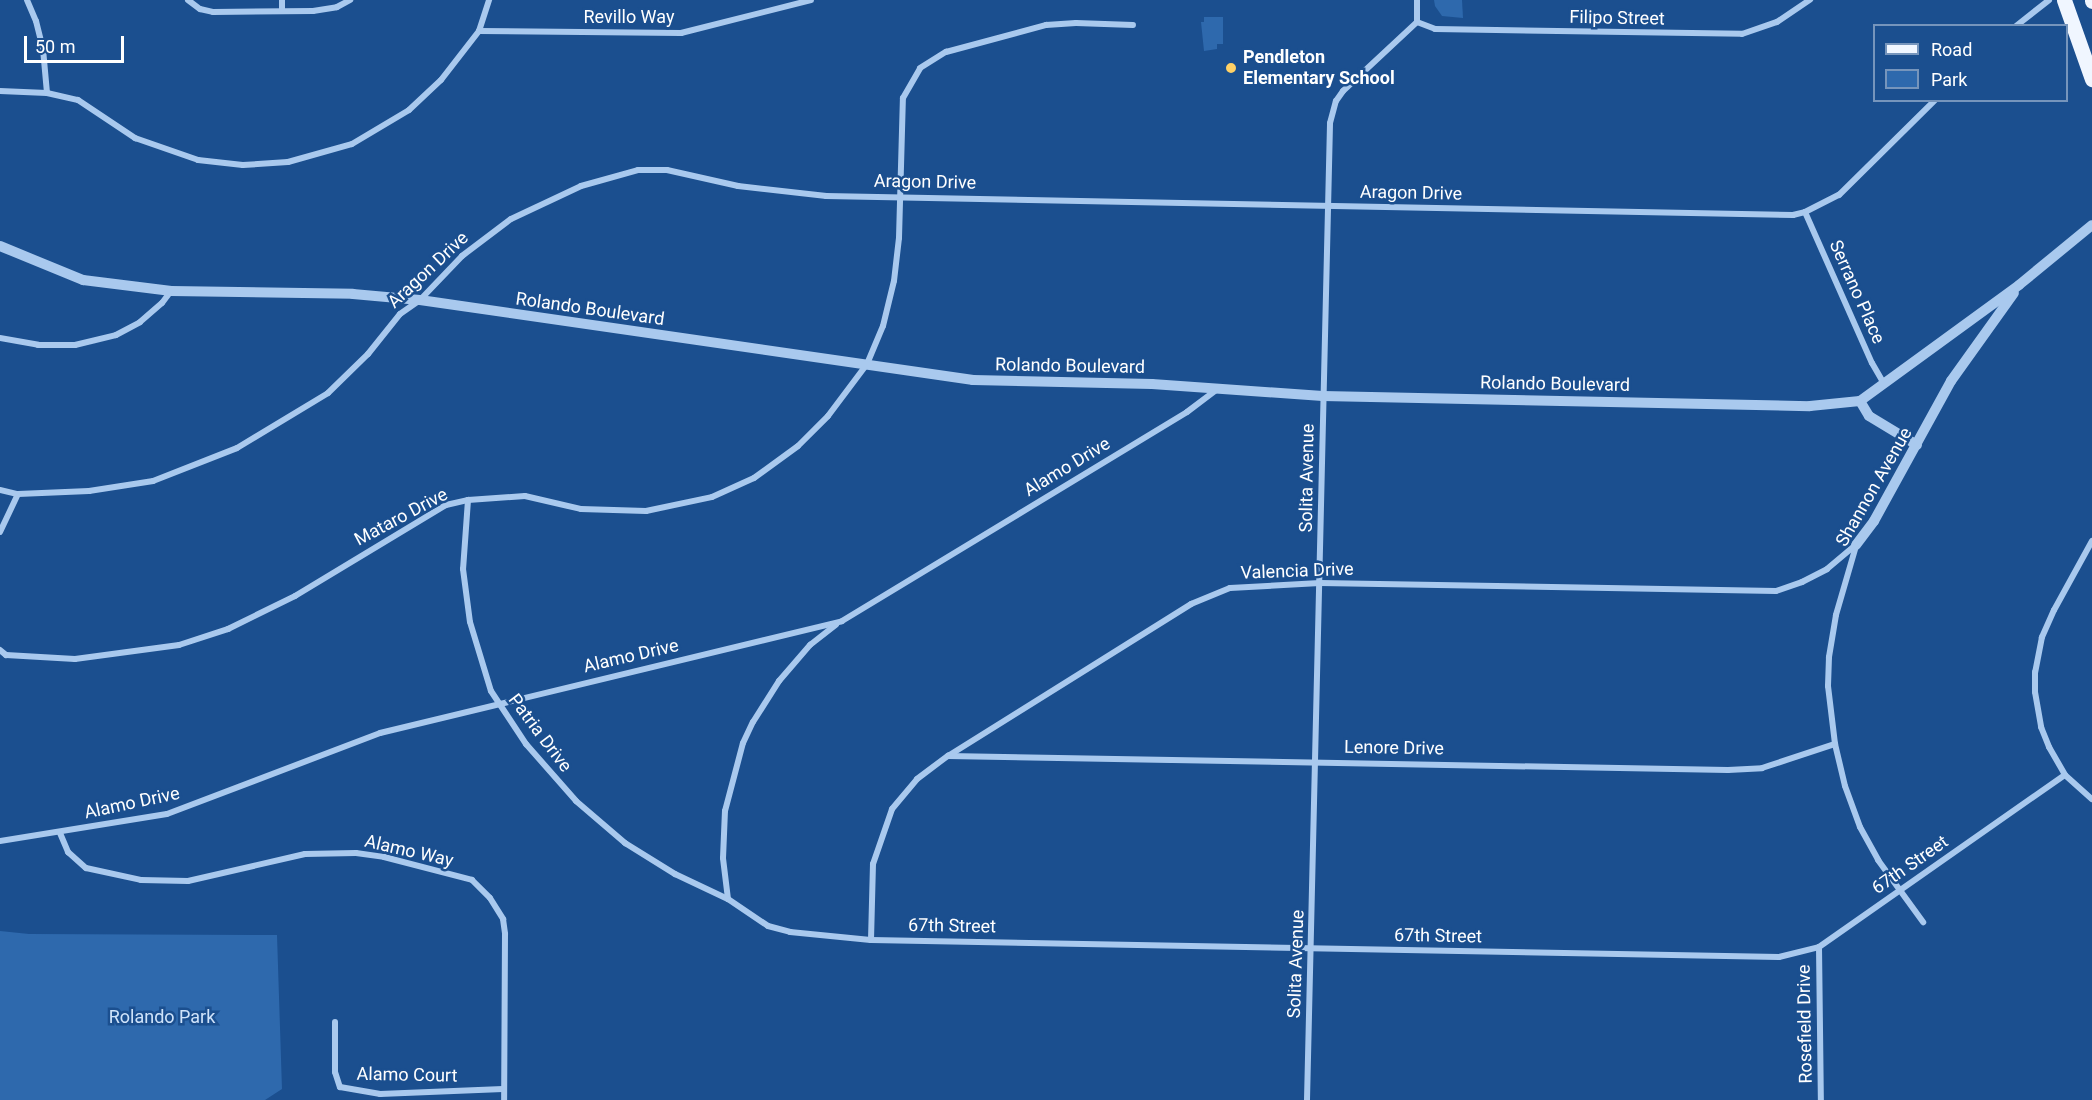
<!DOCTYPE html>
<html>
<head>
<meta charset="utf-8">
<style>
	body { margin:0 }
	#map { position:relative; width:2092px; height:1100px; overflow:hidden; background:#1b4f8f; font-family:Roboto,sans-serif }
	div>[style] { position:absolute }
	.green>* { inset:0; background:#2e69ad }
	.minor>* { height:6px; margin:-3px; padding:0 3px; transform-origin:3px; border-radius:3px; background:#a9c9ee }
	.tertiary>* { height:10px; margin:-5px; padding:0 5px; transform-origin:5px; border-radius:5px; background:#a9c9ee }
	.primary>* { height:15px; margin:-7.5px; padding:0 7.5px; transform-origin:7.5px; border-radius:7.5px; background:#f0f6ff }
	.dots>* { width:16px; height:16px; translate:-50% -50%; box-sizing:border-box; border:3px solid #1b4f8f; border-radius:50% }
	span { translate:-50% -50%; white-space:nowrap; text-align:center; line-height:1.15; -webkit-text-stroke:5px #1b4f8f; paint-order:stroke }
	.street-label { font-size:18px; color:#fff }
	.poi-label { font-size:18px; color:#fff; font-weight:700 }
	.left { translate:0 -50%; text-align:left }
	.park-label { font-size:18px; color:#cfe3fa }
	.legend { position:absolute; left:1873px; top:24px; width:195px; height:78px; box-sizing:border-box; background:#1b4f8f; border:2px solid #7695bc; margin:0; padding:8px 10px; list-style:none; font-size:18px; color:#fff }
	.legend li { display:flex; align-items:center; gap:12px; height:30px }
	.legend b { width:30px; border:2px solid #7695bc }
	.scale { position:absolute; left:24px; top:36px; width:100px; height:27px; box-sizing:border-box; border:3px solid #fff; border-top:0; padding-left:8px; font-size:18px; line-height:21px; white-space:nowrap; color:#fff; -webkit-text-stroke:4px #1b4f8f; paint-order:stroke }
</style>
</head>
<body>
<div id="map">
	<div class="green">
		<i style="clip-path:polygon(1434px 0,1462px 0,1463px 18px,1442px 16px,1435px 6px)"></i>
		<i style="clip-path:polygon(1204px 17px,1223px 17px,1223px 44px,1217px 44px,1217px 49px,1204px 51px,1201px 22px,1204px 22px)"></i>
		<i style="clip-path:polygon(0 931px,29px 934px,277px 935px,282px 1089px,265px 1100px,0 1100px)"></i>
	</div>
	<div class="minor">
		<i style="left:27px;top:0;width:23px;rotate:67deg"></i>
		<i style="left:36px;top:21px;width:29px;rotate:76deg"></i>
		<i style="left:43px;top:49px;width:44px;rotate:84.8deg"></i>
		<i style="left:188px;top:0;width:15px;rotate:37deg"></i>
		<i style="left:200px;top:9px;width:13px;rotate:13deg"></i>
		<i style="left:213px;top:12px;width:100px;rotate:-0.6deg"></i>
		<i style="left:313px;top:11px;width:24px;rotate:-9deg"></i>
		<i style="left:337px;top:7px;width:15px;rotate:-28deg"></i>
		<i style="left:282px;top:10px;width:10px;rotate:-90deg"></i>
		<i style="left:1417px;top:22px;width:19px;rotate:21deg"></i>
		<i style="left:1435px;top:29px;width:307px;rotate:0.9deg"></i>
		<i style="left:1742px;top:34px;width:37px;rotate:-19deg"></i>
		<i style="left:1777px;top:22px;width:40px;rotate:-34deg"></i>
		<i style="left:2016px;top:26px;width:42px;rotate:-38.2deg"></i>
		<i style="left:479px;top:31px;width:202px;rotate:0.6deg"></i>
		<i style="left:681px;top:33px;width:134px;rotate:-14.2deg"></i>
		<i style="left:0;top:91px;width:47px;rotate:2.4deg"></i>
		<i style="left:47px;top:93px;width:32px;rotate:13deg"></i>
		<i style="left:78px;top:100px;width:69px;rotate:33.7deg"></i>
		<i style="left:135px;top:138px;width:67px;rotate:19.2deg"></i>
		<i style="left:198px;top:160px;width:45px;rotate:6.3deg"></i>
		<i style="left:243px;top:165px;width:45px;rotate:-3.8deg"></i>
		<i style="left:288px;top:162px;width:66px;rotate:-15.7deg"></i>
		<i style="left:352px;top:144px;width:66px;rotate:-30.8deg"></i>
		<i style="left:409px;top:110px;width:44px;rotate:-43.2deg"></i>
		<i style="left:441px;top:80px;width:62px;rotate:-52.2deg"></i>
		<i style="left:479px;top:31px;width:33px;rotate:-72deg"></i>
		<i style="left:1805px;top:212px;width:165px;rotate:66.1deg"></i>
		<i style="left:1872px;top:363px;width:24px;rotate:60deg"></i>
		<i style="left:0;top:338px;width:39px;rotate:10deg"></i>
		<i style="left:38px;top:345px;width:37px"></i>
		<i style="left:75px;top:345px;width:42px;rotate:-13.7deg"></i>
		<i style="left:116px;top:335px;width:27px;rotate:-28deg"></i>
		<i style="left:140px;top:322px;width:29px;rotate:-41deg"></i>
		<i style="left:162px;top:303px;width:15px;rotate:-53deg"></i>
		<i style="left:0;top:490px;width:18px;rotate:13deg"></i>
		<i style="left:18px;top:494px;width:71px;rotate:-2.4deg"></i>
		<i style="left:89px;top:491px;width:65px;rotate:-8.9deg"></i>
		<i style="left:153px;top:481px;width:90px;rotate:-21.4deg"></i>
		<i style="left:237px;top:448px;width:106px;rotate:-31.1deg"></i>
		<i style="left:328px;top:393px;width:56px;rotate:-44.3deg"></i>
		<i style="left:368px;top:354px;width:51px;rotate:-51.3deg"></i>
		<i style="left:400px;top:314px;width:24px;rotate:-35deg"></i>
		<i style="left:420px;top:300px;width:61px;rotate:-46.3deg"></i>
		<i style="left:462px;top:256px;width:61px;rotate:-37.1deg"></i>
		<i style="left:511px;top:219px;width:77px;rotate:-25.2deg"></i>
		<i style="left:581px;top:186px;width:59px;rotate:-15.7deg"></i>
		<i style="left:638px;top:170px;width:29px"></i>
		<i style="left:667px;top:170px;width:73px;rotate:12.7deg"></i>
		<i style="left:738px;top:186px;width:89px;rotate:6.5deg"></i>
		<i style="left:826px;top:196px;width:967px;rotate:1.13deg"></i>
		<i style="left:1793px;top:215px;width:12px;rotate:-14deg"></i>
		<i style="left:1805px;top:212px;width:38px;rotate:-27deg"></i>
		<i style="left:1839px;top:195px;width:135px;rotate:-44.7deg"></i>
		<i style="left:468px;top:500px;width:69px;rotate:94.1deg"></i>
		<i style="left:463px;top:569px;width:53px;rotate:82.5deg"></i>
		<i style="left:470px;top:622px;width:72px;rotate:73.1deg"></i>
		<i style="left:491px;top:691px;width:64px;rotate:56.6deg"></i>
		<i style="left:526px;top:744px;width:76px;rotate:48.7deg"></i>
		<i style="left:576px;top:801px;width:65px;rotate:40.6deg"></i>
		<i style="left:625px;top:843px;width:59px;rotate:31.8deg"></i>
		<i style="left:675px;top:874px;width:59px;rotate:25.3deg"></i>
		<i style="left:728px;top:899px;width:48px;rotate:34deg"></i>
		<i style="left:768px;top:926px;width:23px;rotate:15deg"></i>
		<i style="left:790px;top:932px;width:81px;rotate:5.6deg"></i>
		<i style="left:871px;top:940px;width:908px;rotate:1.07deg"></i>
		<i style="left:1779px;top:957px;width:41px;rotate:-14deg"></i>
		<i style="left:1819px;top:947px;width:300px;rotate:-35deg"></i>
		<i style="left:0;top:532px;width:42px;rotate:-64.7deg"></i>
		<i style="left:2092px;top:541px;width:79px;rotate:118.8deg"></i>
		<i style="left:2054px;top:610px;width:30px;rotate:114deg"></i>
		<i style="left:2042px;top:637px;width:36px;rotate:101deg"></i>
		<i style="left:2035px;top:672px;width:20px;rotate:90deg"></i>
		<i style="left:2035px;top:692px;width:36px;rotate:80deg"></i>
		<i style="left:2041px;top:727px;width:22px;rotate:68deg"></i>
		<i style="left:2049px;top:747px;width:32px;rotate:60deg"></i>
		<i style="left:2065px;top:775px;width:36px;rotate:42deg"></i>
		<i style="left:1856px;top:546px;width:72px;rotate:106.2deg"></i>
		<i style="left:1836px;top:615px;width:43px;rotate:99.5deg"></i>
		<i style="left:1829px;top:657px;width:29px;rotate:92deg"></i>
		<i style="left:1828px;top:686px;width:58px;rotate:83.1deg"></i>
		<i style="left:1835px;top:744px;width:43px;rotate:76.6deg"></i>
		<i style="left:1845px;top:786px;width:44px;rotate:69.9deg"></i>
		<i style="left:1860px;top:827px;width:38px;rotate:61deg"></i>
		<i style="left:1878px;top:860px;width:77px;rotate:54deg"></i>
		<i style="left:0;top:650px;width:8px;rotate:40deg"></i>
		<i style="left:6px;top:655px;width:69px;rotate:3.3deg"></i>
		<i style="left:75px;top:659px;width:105px;rotate:-7.7deg"></i>
		<i style="left:179px;top:645px;width:52px;rotate:-18.1deg"></i>
		<i style="left:228px;top:629px;width:75px;rotate:-26.2deg"></i>
		<i style="left:295px;top:596px;width:176px;rotate:-31.1deg"></i>
		<i style="left:446px;top:505px;width:23px;rotate:-13deg"></i>
		<i style="left:468px;top:500px;width:57px;rotate:-4deg"></i>
		<i style="left:525px;top:496px;width:57px;rotate:13.1deg"></i>
		<i style="left:581px;top:509px;width:65px;rotate:1.8deg"></i>
		<i style="left:646px;top:511px;width:67px;rotate:-12deg"></i>
		<i style="left:712px;top:497px;width:46px;rotate:-24.3deg"></i>
		<i style="left:754px;top:478px;width:54px;rotate:-36deg"></i>
		<i style="left:798px;top:446px;width:42px;rotate:-45deg"></i>
		<i style="left:828px;top:416px;width:65px;rotate:-53.1deg"></i>
		<i style="left:867px;top:364px;width:41px;rotate:-67.2deg"></i>
		<i style="left:883px;top:326px;width:46px;rotate:-76.3deg"></i>
		<i style="left:894px;top:281px;width:43px;rotate:-83.4deg"></i>
		<i style="left:899px;top:238px;width:140px;rotate:-88.4deg"></i>
		<i style="left:903px;top:98px;width:34px;rotate:-60deg"></i>
		<i style="left:920px;top:68px;width:31px;rotate:-32deg"></i>
		<i style="left:946px;top:52px;width:104px;rotate:-15.1deg"></i>
		<i style="left:1046px;top:25px;width:30px;rotate:-4deg"></i>
		<i style="left:1076px;top:23px;width:57px;rotate:2deg"></i>
		<i style="left:948px;top:756px;width:780px;rotate:1.03deg"></i>
		<i style="left:1728px;top:770px;width:34px;rotate:-3deg"></i>
		<i style="left:1762px;top:768px;width:77px;rotate:-18.2deg"></i>
		<i style="left:60px;top:833px;width:21px;rotate:67deg"></i>
		<i style="left:68px;top:852px;width:24px;rotate:42deg"></i>
		<i style="left:86px;top:868px;width:56px;rotate:12.3deg"></i>
		<i style="left:141px;top:880px;width:47px;rotate:1.2deg"></i>
		<i style="left:188px;top:881px;width:120px;rotate:-13deg"></i>
		<i style="left:305px;top:854px;width:51px;rotate:-1.1deg"></i>
		<i style="left:356px;top:853px;width:28px;rotate:8deg"></i>
		<i style="left:384px;top:857px;width:91px;rotate:14.6deg"></i>
		<i style="left:472px;top:880px;width:25px;rotate:45deg"></i>
		<i style="left:490px;top:898px;width:25px;rotate:58deg"></i>
		<i style="left:503px;top:919px;width:15px;rotate:82deg"></i>
		<i style="left:505px;top:934px;width:166px;rotate:90.3deg"></i>
		<i style="left:0;top:841px;width:169px;rotate:-9.2deg"></i>
		<i style="left:167px;top:814px;width:228px;rotate:-20.8deg"></i>
		<i style="left:380px;top:733px;width:475px;rotate:-13.6deg"></i>
		<i style="left:842px;top:621px;width:403px;rotate:-31.2deg"></i>
		<i style="left:1187px;top:412px;width:38px;rotate:-37deg"></i>
		<i style="left:728px;top:899px;width:41px;rotate:-97deg"></i>
		<i style="left:723px;top:858px;width:47px;rotate:-87.6deg"></i>
		<i style="left:725px;top:811px;width:70px;rotate:-75.2deg"></i>
		<i style="left:743px;top:743px;width:23px;rotate:-65deg"></i>
		<i style="left:753px;top:722px;width:49px;rotate:-57.6deg"></i>
		<i style="left:779px;top:681px;width:48px;rotate:-49.3deg"></i>
		<i style="left:810px;top:645px;width:33px;rotate:-38deg"></i>
		<i style="left:871px;top:940px;width:76px;rotate:-88.5deg"></i>
		<i style="left:873px;top:864px;width:58px;rotate:-70.9deg"></i>
		<i style="left:892px;top:809px;width:39px;rotate:-50deg"></i>
		<i style="left:917px;top:779px;width:39px;rotate:-37deg"></i>
		<i style="left:948px;top:756px;width:287px;rotate:-32deg"></i>
		<i style="left:1191px;top:604px;width:42px;rotate:-22.3deg"></i>
		<i style="left:1230px;top:588px;width:90px;rotate:-3.2deg"></i>
		<i style="left:1320px;top:583px;width:456px;rotate:1deg"></i>
		<i style="left:1776px;top:591px;width:28px;rotate:-19deg"></i>
		<i style="left:1802px;top:582px;width:28px;rotate:-27deg"></i>
		<i style="left:1827px;top:569px;width:38px;rotate:-40deg"></i>
		<i style="left:1819px;top:947px;width:153px;rotate:89.3deg"></i>
		<i style="left:335px;top:1022px;width:50px;rotate:90deg"></i>
		<i style="left:335px;top:1072px;width:16px;rotate:72deg"></i>
		<i style="left:340px;top:1087px;width:41px;rotate:9.9deg"></i>
		<i style="left:380px;top:1094px;width:123px;rotate:-2.3deg"></i>
		<i style="left:1307px;top:1100px;width:977px;rotate:-88.65deg"></i>
		<i style="left:1330px;top:123px;width:23px;rotate:-75deg"></i>
		<i style="left:1336px;top:101px;width:12px;rotate:-55deg"></i>
		<i style="left:1343px;top:91px;width:101px;rotate:-43deg"></i>
		<i style="left:1417px;top:22px;width:22px;rotate:-90deg"></i>
	</div>
	<div class="tertiary">
		<i style="left:0;top:246px;width:90px;rotate:22.3deg"></i>
		<i style="left:83px;top:280px;width:89px;rotate:7.1deg"></i>
		<i style="left:171px;top:291px;width:182px;rotate:0.9deg"></i>
		<i style="left:353px;top:294px;width:67px;rotate:5.1deg"></i>
		<i style="left:420px;top:300px;width:559px;rotate:8.23deg"></i>
		<i style="left:973px;top:380px;width:179px;rotate:1.3deg"></i>
		<i style="left:1152px;top:384px;width:171px;rotate:4deg"></i>
		<i style="left:1323px;top:396px;width:487px;rotate:1.2deg"></i>
		<i style="left:1810px;top:406px;width:50px;rotate:-5.7deg"></i>
		<i style="left:1860px;top:401px;width:197px;rotate:-36.1deg"></i>
		<i style="left:2019px;top:285px;width:94px;rotate:-39.4deg"></i>
		<i style="left:1860px;top:401px;width:17px;rotate:59deg"></i>
		<i style="left:1869px;top:416px;width:56px;rotate:31.1deg"></i>
		<i style="left:1856px;top:545px;width:30px;rotate:-53deg"></i>
		<i style="left:1874px;top:521px;width:160px;rotate:-61.2deg"></i>
		<i style="left:1951px;top:381px;width:108px;rotate:-54.4deg"></i>
	</div>
	<div class="primary">
		<i style="left:2064px;top:0;width:84px;rotate:70.5deg"></i>
		<i style="left:2092px;top:0;width:1px;rotate:90deg"></i>
	</div>
	<div class="dots">
		<i style="left:1231px;top:68px;background:#ffd166"></i>
	</div>
	<div class="street-label">
		<span style="left:629px;top:17px">Revillo Way</span>
		<span style="left:1617px;top:18px;rotate:1deg">Filipo Street</span>
		<span style="left:925px;top:182px;rotate:1deg">Aragon Drive</span>
		<span style="left:1411px;top:193px;rotate:1deg">Aragon Drive</span>
		<span style="left:428px;top:270px;rotate:-43deg">Aragon Drive</span>
		<span style="left:1857px;top:292px;rotate:66deg">Serrano Place</span>
		<span style="left:590px;top:309px;rotate:8deg">Rolando Boulevard</span>
		<span style="left:1070px;top:366px;rotate:1deg">Rolando Boulevard</span>
		<span style="left:1555px;top:384px;rotate:1deg">Rolando Boulevard</span>
		<span style="left:1067px;top:467px;rotate:-31deg">Alamo Drive</span>
		<span style="left:1307px;top:478px;rotate:-89deg">Solita Avenue</span>
		<span style="left:1874px;top:487px;rotate:-60deg">Shannon Avenue</span>
		<span style="left:401px;top:517px;rotate:-28deg">Mataro Drive</span>
		<span style="left:1297px;top:571px;rotate:-2deg">Valencia Drive</span>
		<span style="left:631px;top:656px;rotate:-13deg">Alamo Drive</span>
		<span style="left:540px;top:733px;rotate:53deg">Patria Drive</span>
		<span style="left:1394px;top:748px;rotate:1deg">Lenore Drive</span>
		<span style="left:132px;top:803px;rotate:-12deg">Alamo Drive</span>
		<span style="left:409px;top:851px;rotate:13deg">Alamo Way</span>
		<span style="left:1910px;top:865px;rotate:-35deg">67th Street</span>
		<span style="left:952px;top:926px;rotate:1deg">67th Street</span>
		<span style="left:1438px;top:936px;rotate:1deg">67th Street</span>
		<span style="left:1296px;top:964px;rotate:-88deg">Solita Avenue</span>
		<span style="left:1805px;top:1024px;rotate:-91deg">Rosefield Drive</span>
		<span style="left:407px;top:1075px;rotate:1deg">Alamo Court</span>
	</div>
	<div class="poi-label">
		<span class="left" style="left:1243px;top:68px">Pendleton<br>Elementary School</span>
	</div>
	<div class="park-label">
		<span style="left:162px;top:1017px">Rolando Park</span>
	</div>
	<ul class="legend">
	<li><b style="height:8px;background:#f0f6ff"></b>Road</li>
	<li><b style="height:16px;background:#2e69ad"></b>Park</li>
	</ul>
	<div class="scale">50 m</div>
</div>
</body>
</html>
